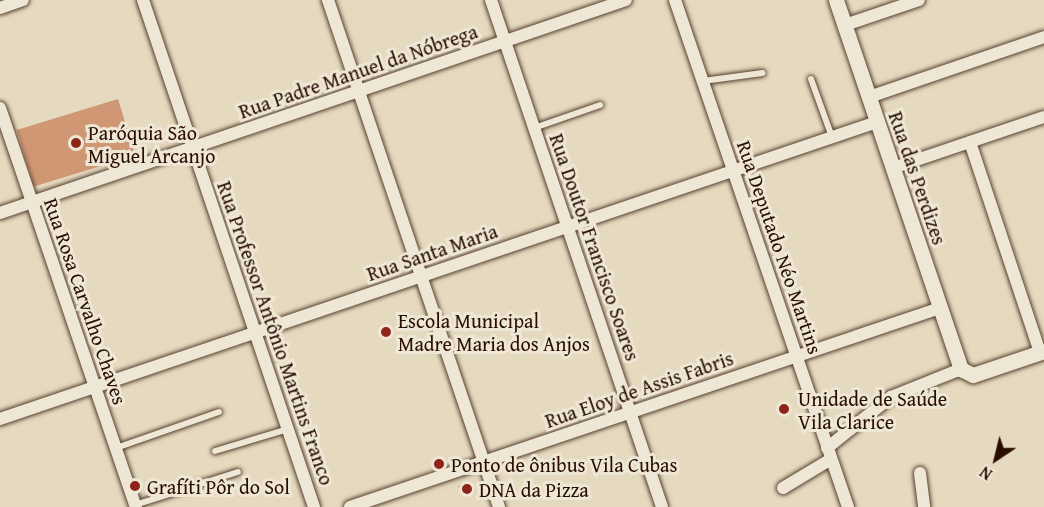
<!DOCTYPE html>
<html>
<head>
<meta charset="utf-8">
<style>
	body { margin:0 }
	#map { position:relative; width:1044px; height:507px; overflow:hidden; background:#e5dabf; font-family:"Gentium Book Plus",serif }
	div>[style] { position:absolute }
	.building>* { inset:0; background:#cf9774; transform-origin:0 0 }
	.roads { filter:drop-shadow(0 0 2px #584030) drop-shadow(0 0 2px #584030) }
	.service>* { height:6px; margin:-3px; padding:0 3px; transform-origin:3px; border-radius:3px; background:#eee7d5 }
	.minor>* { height:12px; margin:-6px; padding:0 6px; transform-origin:6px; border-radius:6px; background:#eee7d5 }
	.tertiary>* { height:15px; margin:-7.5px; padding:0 7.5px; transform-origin:7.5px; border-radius:7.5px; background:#eee7d5 }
	.dots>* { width:16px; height:16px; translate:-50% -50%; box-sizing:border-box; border:3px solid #eee7d5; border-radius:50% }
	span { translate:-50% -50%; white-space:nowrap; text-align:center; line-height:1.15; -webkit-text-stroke:6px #eee7d5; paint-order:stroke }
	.street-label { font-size:20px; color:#290d01 }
	.poi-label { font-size:20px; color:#290d01 }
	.left { translate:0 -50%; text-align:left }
	.north { position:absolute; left:966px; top:429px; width:60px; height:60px; -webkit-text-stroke:4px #eee7d5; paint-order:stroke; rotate:215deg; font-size:16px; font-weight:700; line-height:24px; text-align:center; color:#290d01 }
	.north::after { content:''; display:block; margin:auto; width:21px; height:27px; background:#290d01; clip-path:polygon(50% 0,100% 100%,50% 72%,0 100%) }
</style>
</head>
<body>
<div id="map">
	<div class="building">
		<i style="left:118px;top:99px;width:59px;height:106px;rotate:73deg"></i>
		<i style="clip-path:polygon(471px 482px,475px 492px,463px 496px,458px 486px)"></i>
	</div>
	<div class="roads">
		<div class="service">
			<i style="left:811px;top:79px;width:62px;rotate:70.1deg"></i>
			<i style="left:703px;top:81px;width:60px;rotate:-7.7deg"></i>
			<i style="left:534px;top:128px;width:70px;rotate:-19.2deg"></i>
			<i style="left:116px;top:448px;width:109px;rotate:-19.3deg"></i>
			<i style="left:215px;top:451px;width:76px;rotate:-16.8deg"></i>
			<i style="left:135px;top:505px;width:108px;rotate:-17.8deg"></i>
		</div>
		<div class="minor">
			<i style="left:143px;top:0;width:535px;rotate:71.36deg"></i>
			<i style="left:328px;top:0;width:535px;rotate:71.36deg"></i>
			<i style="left:491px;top:0;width:535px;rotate:71.36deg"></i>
			<i style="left:675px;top:0;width:536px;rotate:71.16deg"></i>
			<i style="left:0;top:8px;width:24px;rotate:-19deg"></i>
			<i style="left:845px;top:25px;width:78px;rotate:-18.7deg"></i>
			<i style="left:869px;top:97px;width:185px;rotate:-18.9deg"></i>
			<i style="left:0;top:108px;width:422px;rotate:71.2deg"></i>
			<i style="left:970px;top:142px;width:221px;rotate:71.6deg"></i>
			<i style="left:893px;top:168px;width:159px;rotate:-18.7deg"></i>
			<i style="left:0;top:213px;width:661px;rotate:-18.79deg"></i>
			<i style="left:0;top:419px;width:926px;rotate:-18.71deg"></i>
			<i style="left:827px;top:448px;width:82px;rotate:-38.6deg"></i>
			<i style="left:891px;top:397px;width:75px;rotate:-21.8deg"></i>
			<i style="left:920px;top:473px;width:34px;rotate:83deg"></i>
			<i style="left:783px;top:488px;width:56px;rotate:-31.1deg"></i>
			<i style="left:350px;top:507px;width:623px;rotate:-18.64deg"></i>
		</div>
		<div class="tertiary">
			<i style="left:836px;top:0;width:390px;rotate:71.3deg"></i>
			<i style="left:961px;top:369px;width:13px;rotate:27deg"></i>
			<i style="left:973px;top:375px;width:75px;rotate:-18.7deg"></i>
		</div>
	</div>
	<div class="dots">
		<i style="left:76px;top:143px;background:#8f2418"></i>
		<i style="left:386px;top:332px;background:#8f2418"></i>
		<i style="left:784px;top:409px;background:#8f2418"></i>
		<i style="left:439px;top:464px;background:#8f2418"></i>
		<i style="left:135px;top:486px;background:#8f2418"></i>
		<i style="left:467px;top:489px;background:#8f2418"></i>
	</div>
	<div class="street-label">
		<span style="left:358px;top:71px;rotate:-19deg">Rua Padre Manuel da Nóbrega</span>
		<span style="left:918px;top:178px;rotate:71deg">Rua das Perdizes</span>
		<span style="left:595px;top:247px;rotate:71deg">Rua Doutor Francisco Soares</span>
		<span style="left:780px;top:247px;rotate:71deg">Rua Deputado Néo Martins</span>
		<span style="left:432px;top:252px;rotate:-19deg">Rua Santa Maria</span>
		<span style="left:86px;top:301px;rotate:71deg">Rua Rosa Carvalho Chaves</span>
		<span style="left:276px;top:333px;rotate:71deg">Rua Professor Antônio Martins Franco</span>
		<span style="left:639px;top:389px;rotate:-19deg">Rua Eloy de Assis Fabris</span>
	</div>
	<div class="poi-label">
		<span class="left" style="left:88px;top:144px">Paróquia São<br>Miguel Arcanjo</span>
		<span class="left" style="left:398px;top:332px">Escola Municipal<br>Madre Maria dos Anjos</span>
		<span class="left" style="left:798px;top:410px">Unidade de Saúde<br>Vila Clarice</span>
		<span class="left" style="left:451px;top:464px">Ponto de ônibus Vila Cubas</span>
		<span class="left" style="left:147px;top:486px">Grafíti Pôr do Sol</span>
		<span class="left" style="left:479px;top:489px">DNA da Pizza</span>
	</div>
	<div class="north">N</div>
</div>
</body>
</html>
